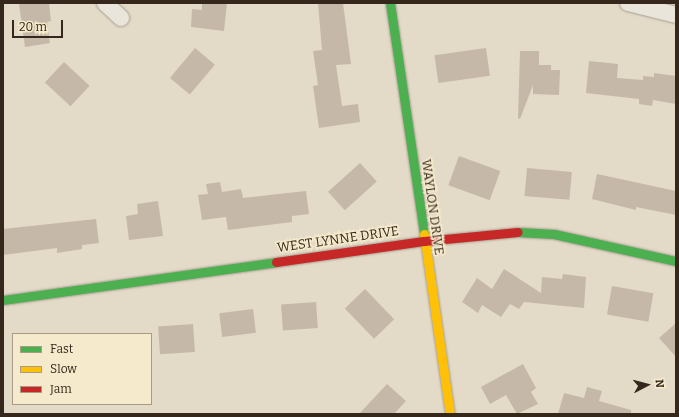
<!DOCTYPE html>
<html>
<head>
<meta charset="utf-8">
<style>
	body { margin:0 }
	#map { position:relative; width:679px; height:417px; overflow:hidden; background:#e3dac7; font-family:Bitter,serif }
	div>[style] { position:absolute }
	.building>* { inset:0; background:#c6b8a8; transform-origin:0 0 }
	.roads { filter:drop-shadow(0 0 1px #a79f92) drop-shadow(0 0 1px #a79f92) }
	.street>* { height:16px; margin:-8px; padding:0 8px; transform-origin:8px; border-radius:8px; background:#eae5da }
	.fast>* { height:9px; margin:-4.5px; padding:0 4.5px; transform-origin:4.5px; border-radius:4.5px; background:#4caf50 }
	.slow>* { height:9px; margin:-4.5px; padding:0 4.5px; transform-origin:4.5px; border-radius:4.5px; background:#ffc107 }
	.jam>* { height:9px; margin:-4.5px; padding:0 4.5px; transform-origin:4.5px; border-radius:4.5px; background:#c62828 }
	span { translate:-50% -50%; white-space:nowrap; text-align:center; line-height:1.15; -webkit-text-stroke:3px #f5eacc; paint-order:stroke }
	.street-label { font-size:13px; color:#35271b }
	.frame { position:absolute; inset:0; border:4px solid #35271b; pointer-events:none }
	.legend { position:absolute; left:12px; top:333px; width:140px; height:72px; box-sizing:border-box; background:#f5eacc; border:1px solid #a89c85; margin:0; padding:5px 7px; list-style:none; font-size:12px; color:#35271b }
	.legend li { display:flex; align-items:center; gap:8px; height:20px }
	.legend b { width:20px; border:1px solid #a89c85 }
	.north { position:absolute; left:627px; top:365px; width:40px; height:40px; -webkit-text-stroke:3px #f5eacc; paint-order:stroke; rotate:84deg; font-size:11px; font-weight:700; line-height:16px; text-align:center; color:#35271b }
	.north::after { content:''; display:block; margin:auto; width:14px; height:18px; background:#35271b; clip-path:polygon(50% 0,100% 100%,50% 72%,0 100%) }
	.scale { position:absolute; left:12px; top:20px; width:51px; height:18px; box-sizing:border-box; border:2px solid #35271b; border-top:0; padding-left:5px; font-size:12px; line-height:14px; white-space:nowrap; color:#35271b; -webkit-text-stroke:3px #f5eacc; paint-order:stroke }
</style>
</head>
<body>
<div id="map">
	<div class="building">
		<i style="clip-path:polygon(49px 3px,51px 21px,47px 22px,50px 43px,25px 47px,19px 4px)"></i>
		<i style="clip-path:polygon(202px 3px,227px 3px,224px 31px,191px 27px,192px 9px,202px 10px)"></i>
		<i style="clip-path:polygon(318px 3px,343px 3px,351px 64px,336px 65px,342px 106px,358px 104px,360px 122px,319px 128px,313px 86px,318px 85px,313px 51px,322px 50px)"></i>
		<i style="left:195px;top:48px;width:26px;height:39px;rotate:40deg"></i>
		<i style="left:486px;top:48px;width:28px;height:52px;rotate:82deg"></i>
		<i style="clip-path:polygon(520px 51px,539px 51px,539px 65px,551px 65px,551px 70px,560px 70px,559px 95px,533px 94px,533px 85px,520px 119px,518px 118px)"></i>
		<i style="clip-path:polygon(589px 61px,618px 64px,617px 78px,643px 80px,643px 76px,654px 77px,654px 73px,676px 76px,676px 104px,653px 100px,652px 106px,639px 104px,639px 99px,586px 93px)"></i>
		<i style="left:64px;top:62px;width:35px;height:28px;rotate:43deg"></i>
		<i style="left:459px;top:156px;width:44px;height:31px;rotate:20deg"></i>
		<i style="left:360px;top:163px;width:25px;height:43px;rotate:48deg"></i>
		<i style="left:527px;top:168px;width:45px;height:28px;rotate:5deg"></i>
		<i style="clip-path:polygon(597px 174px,676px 191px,676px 215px,636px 207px,636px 210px,592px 199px)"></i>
		<i style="clip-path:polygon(220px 182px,222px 192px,241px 189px,243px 198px,306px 191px,309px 214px,292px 216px,292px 222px,228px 230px,226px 217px,202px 220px,198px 195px,208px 194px,206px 184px)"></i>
		<i style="clip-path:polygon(158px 201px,163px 236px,129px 240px,126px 216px,138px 214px,137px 204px)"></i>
		<i style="clip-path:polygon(96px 219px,99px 243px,82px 245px,82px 249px,57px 253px,57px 248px,3px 255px,3px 229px)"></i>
		<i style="clip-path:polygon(504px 269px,541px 293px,542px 277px,562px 279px,563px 274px,586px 277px,584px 308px,524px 302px,519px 309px,510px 304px,501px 317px,482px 305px,478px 313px,462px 302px,477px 278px,492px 289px)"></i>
		<i style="left:612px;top:286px;width:42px;height:29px;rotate:10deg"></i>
		<i style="left:365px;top:289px;width:42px;height:28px;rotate:46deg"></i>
		<i style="left:316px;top:302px;width:26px;height:35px;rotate:86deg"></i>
		<i style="left:253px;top:309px;width:24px;height:34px;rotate:83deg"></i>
		<i style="clip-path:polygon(676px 323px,676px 357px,659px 338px)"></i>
		<i style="left:193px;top:324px;width:28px;height:35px;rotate:86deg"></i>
		<i style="clip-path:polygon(523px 364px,536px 388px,531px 392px,538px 404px,517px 414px,506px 395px,490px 404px,481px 387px)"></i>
		<i style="clip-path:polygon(387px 384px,406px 401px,394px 414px,359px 414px)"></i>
		<i style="clip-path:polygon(587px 387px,602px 391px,599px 401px,631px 410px,631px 414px,558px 414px,564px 393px,584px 398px)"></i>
	</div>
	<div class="roads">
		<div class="street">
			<i style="left:105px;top:3px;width:22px;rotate:43deg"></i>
			<i style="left:628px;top:3px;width:49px;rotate:14deg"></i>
		</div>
		<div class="fast">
			<i style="left:390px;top:3px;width:233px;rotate:81.6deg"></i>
			<i style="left:518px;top:232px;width:36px;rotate:3deg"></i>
			<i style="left:554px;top:234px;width:125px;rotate:12.5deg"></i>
			<i style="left:3px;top:300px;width:276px;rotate:-7.9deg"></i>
		</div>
		<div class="slow">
			<i style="left:424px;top:234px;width:182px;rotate:81.8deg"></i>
		</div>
		<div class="jam">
			<i style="left:276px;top:262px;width:149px;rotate:-8.1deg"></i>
			<i style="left:424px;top:241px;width:94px;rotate:-5.5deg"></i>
		</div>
	</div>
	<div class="street-label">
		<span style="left:432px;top:207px;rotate:82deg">WAYLON DRIVE</span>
		<span style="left:338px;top:240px;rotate:-8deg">WEST LYNNE DRIVE</span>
	</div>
	<div class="frame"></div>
	<ul class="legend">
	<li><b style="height:5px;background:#4caf50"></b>Fast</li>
	<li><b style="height:5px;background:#ffc107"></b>Slow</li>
	<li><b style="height:5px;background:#c62828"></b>Jam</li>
	</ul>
	<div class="north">N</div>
	<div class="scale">20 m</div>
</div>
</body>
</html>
